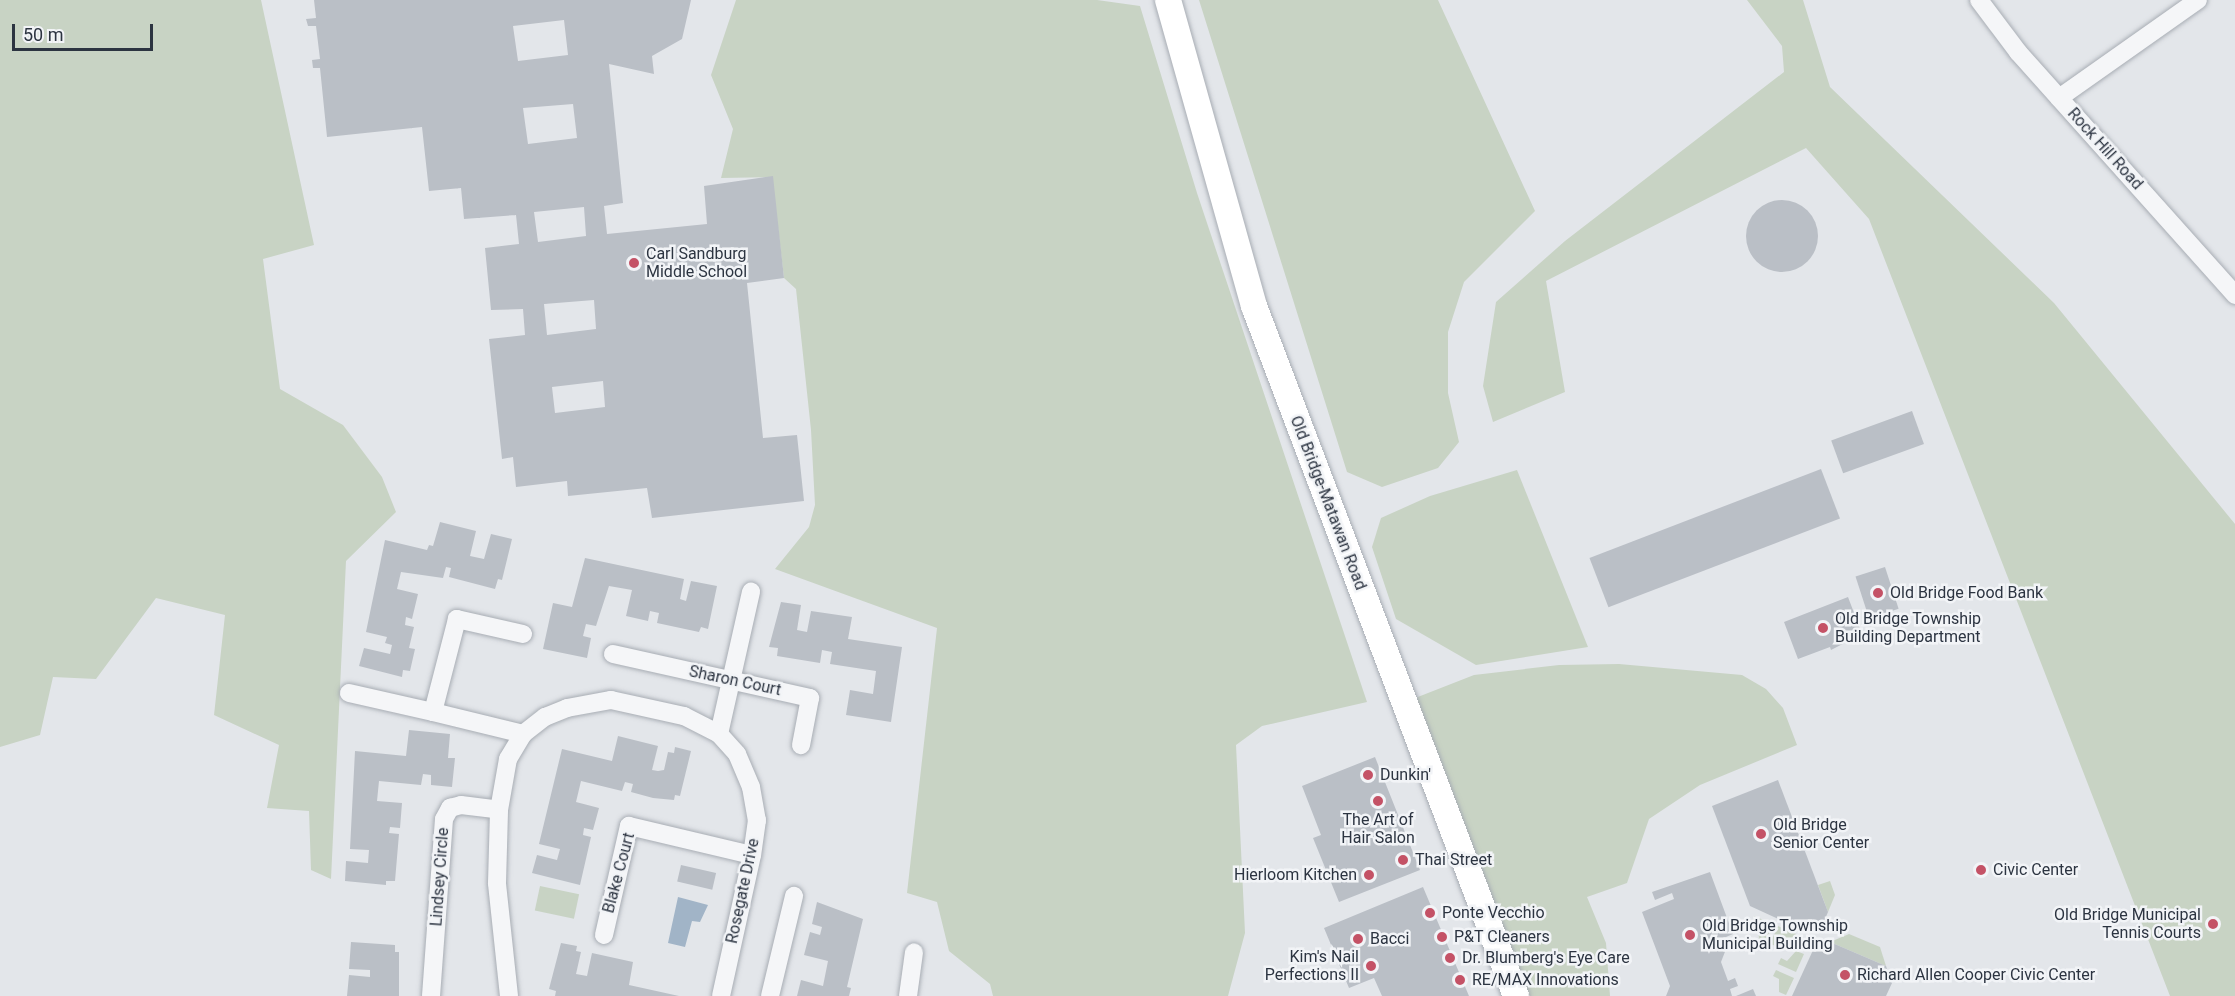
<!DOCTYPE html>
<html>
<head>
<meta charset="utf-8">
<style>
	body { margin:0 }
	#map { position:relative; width:2235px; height:996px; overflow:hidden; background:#e3e6ea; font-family:Roboto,sans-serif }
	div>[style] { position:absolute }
	.green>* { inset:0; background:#c8d3c4; transform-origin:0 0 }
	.water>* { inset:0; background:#a1b4c7 }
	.building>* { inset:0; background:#babfc6; transform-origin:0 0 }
	.round { border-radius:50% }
	.roads { filter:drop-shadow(0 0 2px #a8adb4) drop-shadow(0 0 2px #a8adb4) }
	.street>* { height:18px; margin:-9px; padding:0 9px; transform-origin:9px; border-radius:9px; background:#f5f6f8 }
	.secondary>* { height:26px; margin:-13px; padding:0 13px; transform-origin:13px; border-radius:13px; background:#fff }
	.dots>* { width:16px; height:16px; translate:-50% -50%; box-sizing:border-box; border:3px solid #f2f4f7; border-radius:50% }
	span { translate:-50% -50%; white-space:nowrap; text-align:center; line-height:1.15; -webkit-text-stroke:5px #f2f4f7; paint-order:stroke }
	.street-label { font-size:16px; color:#2c3441 }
	.poi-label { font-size:16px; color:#2c3441 }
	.left { translate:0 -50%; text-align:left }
	.right { translate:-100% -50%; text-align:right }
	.scale { position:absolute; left:12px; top:24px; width:141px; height:27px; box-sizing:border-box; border:3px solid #2c3441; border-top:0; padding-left:8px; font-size:18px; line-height:21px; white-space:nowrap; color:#2c3441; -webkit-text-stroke:4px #f2f4f7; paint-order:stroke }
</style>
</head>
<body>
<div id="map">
	<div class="green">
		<i style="clip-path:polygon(0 0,261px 0,314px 245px,263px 259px,280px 389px,343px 425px,382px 477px,396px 512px,346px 561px,331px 879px,311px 870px,309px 811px,267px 808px,279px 745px,214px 715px,225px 615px,156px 598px,96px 679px,53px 677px,40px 735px,0 747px)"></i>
		<i style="clip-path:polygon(736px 0,1097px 0,1140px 6px,1197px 193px,1367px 702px,1262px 726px,1236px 745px,1245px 933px,1228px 996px,993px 996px,990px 984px,949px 951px,937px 902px,907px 893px,937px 628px,775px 569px,809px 527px,815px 505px,811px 430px,796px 289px,784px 278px,772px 177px,721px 178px,733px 129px,711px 75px)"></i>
		<i style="clip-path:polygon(1199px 0,1438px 0,1535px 211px,1464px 282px,1448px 332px,1448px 393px,1459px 442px,1438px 468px,1382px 487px,1347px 472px)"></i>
		<i style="clip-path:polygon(1747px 0,1803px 0,1830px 87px,2054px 303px,2235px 524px,2235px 996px,2170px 996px,1869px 219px,1806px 148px,1546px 281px,1565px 392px,1493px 422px,1483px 386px,1496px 302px,1565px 241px,1784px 72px,1782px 46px)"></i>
		<i style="clip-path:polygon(1517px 470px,1588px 647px,1476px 665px,1396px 619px,1372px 547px,1381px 518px,1430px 496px)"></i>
		<i style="clip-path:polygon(1619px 664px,1742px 675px,1766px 689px,1783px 708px,1797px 745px,1700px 785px,1649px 819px,1627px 883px,1587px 897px,1606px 943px,1610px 996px,1516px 996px,1405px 702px,1474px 675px,1559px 665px)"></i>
		<i style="clip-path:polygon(1830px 881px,1835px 895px,1828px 912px,1818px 885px)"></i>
		<i style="left:540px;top:886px;width:40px;height:25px;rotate:12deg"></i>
		<i style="clip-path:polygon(1754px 916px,1773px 924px,1765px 942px,1759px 939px,1758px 926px,1752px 923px)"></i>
		<i style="clip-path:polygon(1778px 926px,1796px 934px,1793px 941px,1779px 941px,1776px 946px,1770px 944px)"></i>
		<i style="clip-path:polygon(1849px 934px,1880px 947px,1886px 966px,1830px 942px)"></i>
		<i style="clip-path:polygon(1796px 951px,1804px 954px,1796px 972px,1778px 964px,1781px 958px,1787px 961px)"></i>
		<i style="clip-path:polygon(1776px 970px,1794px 978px,1786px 995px,1779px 992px,1779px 979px,1773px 976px)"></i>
	</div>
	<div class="water">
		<i style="clip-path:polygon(678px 897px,708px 905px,700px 922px,692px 921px,685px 947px,668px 943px)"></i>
	</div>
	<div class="building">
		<i style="clip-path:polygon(evenodd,314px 0,691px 0,682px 39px,652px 56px,654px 74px,609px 64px,623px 203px,604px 206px,607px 234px,707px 224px,704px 186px,773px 176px,784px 278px,747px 283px,763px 438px,797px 435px,804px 501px,652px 518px,647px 488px,568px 496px,567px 481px,516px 487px,513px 457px,502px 459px,489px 339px,525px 335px,523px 309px,491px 310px,485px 248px,519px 244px,516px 215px,464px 219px,461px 188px,429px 191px,422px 127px,327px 137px,320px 68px,313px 68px,312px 60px,320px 59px,316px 26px,308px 26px,306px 19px,316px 18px,314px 0,564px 20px,568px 55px,518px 61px,513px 26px,564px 20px,314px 0,573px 104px,577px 138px,528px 144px,523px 108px,573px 104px,314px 0,584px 207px,586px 236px,538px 242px,534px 212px,584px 207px,314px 0,594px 300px,596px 329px,547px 335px,544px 304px,594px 300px,314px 0,603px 381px,605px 407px,555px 413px,552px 387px,603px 381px)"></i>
		<i class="round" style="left:1746px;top:200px;width:72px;height:72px"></i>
		<i style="left:1912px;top:411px;width:35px;height:86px;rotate:70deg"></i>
		<i style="left:1821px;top:469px;width:53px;height:248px;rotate:69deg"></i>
		<i style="clip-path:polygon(440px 522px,476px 531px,470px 556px,484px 559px,491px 534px,512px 539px,502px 580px,498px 579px,495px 589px,449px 577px,451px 568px,446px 567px,443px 578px,401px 572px,397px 589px,418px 594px,412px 619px,406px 617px,405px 625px,414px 627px,409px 648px,415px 649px,410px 671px,403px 670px,402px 677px,359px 666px,364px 648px,390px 654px,392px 645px,385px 643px,387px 637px,366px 632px,385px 540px,427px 550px,429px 545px,433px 546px)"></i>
		<i style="clip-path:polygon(585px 558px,684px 579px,680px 599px,686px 601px,691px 581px,717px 586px,708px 629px,701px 627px,699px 632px,657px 623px,659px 613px,650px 611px,648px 621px,626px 616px,632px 590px,609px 586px,596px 626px,586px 624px,583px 636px,591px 638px,587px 658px,543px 649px,553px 603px,572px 607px)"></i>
		<i style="left:1885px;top:567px;width:44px;height:31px;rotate:72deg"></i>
		<i style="clip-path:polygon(1848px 597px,1862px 634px,1831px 650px,1830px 647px,1798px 659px,1784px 622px)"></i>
		<i style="clip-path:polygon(781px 602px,801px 605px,797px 630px,807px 632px,811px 611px,852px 617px,848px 639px,902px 647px,891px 722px,846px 715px,850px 690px,873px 694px,876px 671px,830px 664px,832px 652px,822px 650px,820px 663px,777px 656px,778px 648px,769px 647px)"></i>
		<i style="clip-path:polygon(409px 730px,450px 734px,448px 758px,455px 758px,452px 787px,431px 785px,431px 775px,423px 774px,421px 785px,379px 781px,377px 801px,402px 803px,400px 828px,390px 827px,389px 833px,399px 834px,395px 881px,386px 881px,386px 885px,345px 881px,346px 861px,368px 863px,369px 850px,350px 849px,355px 751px,406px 756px)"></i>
		<i style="clip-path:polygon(618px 736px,658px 746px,652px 770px,658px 771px,664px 770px,668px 752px,674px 753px,675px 747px,691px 751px,680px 796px,675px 795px,674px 800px,653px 798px,631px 792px,633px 784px,625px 782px,622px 791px,581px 781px,576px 802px,599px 808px,593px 830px,584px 828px,583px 835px,591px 837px,580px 885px,532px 873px,537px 855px,557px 860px,560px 849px,539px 844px,562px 749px,612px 761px)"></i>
		<i style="clip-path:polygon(1375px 757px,1420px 870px,1339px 902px,1313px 838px,1321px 835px,1302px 786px)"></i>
		<i style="clip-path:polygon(1778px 780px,1828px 912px,1822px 926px,1807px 932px,1750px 906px,1712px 806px)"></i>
		<i style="left:681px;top:865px;width:36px;height:17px;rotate:13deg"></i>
		<i style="clip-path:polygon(1710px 872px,1733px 934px,1726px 937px,1728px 944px,1721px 962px,1728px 981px,1735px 978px,1738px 986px,1730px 989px,1732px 996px,1666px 996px,1670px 986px,1642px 912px,1674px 899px,1672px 893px,1655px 900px,1652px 892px)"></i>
		<i style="clip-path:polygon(1423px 887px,1469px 996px,1382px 996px,1374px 978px,1349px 988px,1324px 928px)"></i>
		<i style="clip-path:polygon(817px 902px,863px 919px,847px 987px,851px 988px,849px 996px,797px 996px,801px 980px,823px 986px,828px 961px,804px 955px,810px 932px,820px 935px,822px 927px,812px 924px)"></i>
		<i style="clip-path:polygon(351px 942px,395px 945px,395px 952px,399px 952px,399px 996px,347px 996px,349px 975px,370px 977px,370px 970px,349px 969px)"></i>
		<i style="clip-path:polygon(1830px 942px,1886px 966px,1892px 983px,1886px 996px,1792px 996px,1814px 948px)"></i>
		<i style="clip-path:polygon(561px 943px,577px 946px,576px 951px,581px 952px,576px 974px,587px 976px,592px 953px,633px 962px,629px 985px,679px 996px,555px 996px,556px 991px,549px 989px)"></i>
		<i style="clip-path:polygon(1753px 989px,1756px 996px,1736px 996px)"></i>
	</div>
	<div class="roads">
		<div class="street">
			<i style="left:1979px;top:0;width:65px;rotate:53.1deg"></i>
			<i style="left:2018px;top:52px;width:326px;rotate:48.2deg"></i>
			<i style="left:2059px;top:98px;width:170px;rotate:-35.2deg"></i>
			<i style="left:523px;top:634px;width:68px;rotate:-167.2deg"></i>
			<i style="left:457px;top:619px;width:96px;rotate:104.5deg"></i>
			<i style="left:433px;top:712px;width:93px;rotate:13.7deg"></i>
			<i style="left:613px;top:654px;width:202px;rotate:12.6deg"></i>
			<i style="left:810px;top:698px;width:48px;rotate:100.8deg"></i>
			<i style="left:349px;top:693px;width:86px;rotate:12.7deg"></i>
			<i style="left:719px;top:734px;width:146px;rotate:-77.3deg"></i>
			<i style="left:604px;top:935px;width:112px;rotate:-77.1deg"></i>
			<i style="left:629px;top:826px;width:126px;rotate:13.3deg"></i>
			<i style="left:431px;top:996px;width:177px;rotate:-85.8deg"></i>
			<i style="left:444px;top:819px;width:13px;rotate:-61deg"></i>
			<i style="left:450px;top:808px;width:11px;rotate:-15deg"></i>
			<i style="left:461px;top:805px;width:38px;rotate:7deg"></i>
			<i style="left:509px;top:996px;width:114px;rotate:-96.1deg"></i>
			<i style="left:497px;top:883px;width:73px;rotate:-88.4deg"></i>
			<i style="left:499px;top:810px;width:52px;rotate:-80deg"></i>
			<i style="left:508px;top:759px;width:29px;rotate:-59deg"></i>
			<i style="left:523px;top:734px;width:28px;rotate:-38deg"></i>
			<i style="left:545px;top:717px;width:24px;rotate:-22deg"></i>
			<i style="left:567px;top:708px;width:45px;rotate:-10.3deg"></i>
			<i style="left:611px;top:700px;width:75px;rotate:12.4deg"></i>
			<i style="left:684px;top:716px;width:39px;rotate:27deg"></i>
			<i style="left:719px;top:734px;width:27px;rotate:48deg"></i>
			<i style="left:737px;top:754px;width:36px;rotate:67deg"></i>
			<i style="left:751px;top:787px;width:34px;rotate:80deg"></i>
			<i style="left:757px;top:820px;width:35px;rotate:98deg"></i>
			<i style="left:752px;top:855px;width:144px;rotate:102.4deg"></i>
			<i style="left:770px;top:996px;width:103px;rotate:-76.5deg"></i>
			<i style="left:908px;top:996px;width:44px;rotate:-82.2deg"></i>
		</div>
		<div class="secondary">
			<i style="left:1168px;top:0;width:318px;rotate:74.3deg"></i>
			<i style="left:1254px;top:306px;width:738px;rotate:69.21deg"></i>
		</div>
	</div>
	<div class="dots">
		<i style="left:634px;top:263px;background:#c45266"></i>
		<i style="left:1878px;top:593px;background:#c45266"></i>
		<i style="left:1823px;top:628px;background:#c45266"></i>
		<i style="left:1368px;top:775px;background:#c45266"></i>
		<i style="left:1378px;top:801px;background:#c45266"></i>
		<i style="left:1761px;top:834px;background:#c45266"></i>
		<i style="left:1403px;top:860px;background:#c45266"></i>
		<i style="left:1981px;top:870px;background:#c45266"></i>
		<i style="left:1369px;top:875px;background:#c45266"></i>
		<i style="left:1430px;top:913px;background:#c45266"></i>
		<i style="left:2213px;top:924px;background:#c45266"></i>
		<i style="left:1690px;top:935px;background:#c45266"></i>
		<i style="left:1442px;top:937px;background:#c45266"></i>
		<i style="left:1358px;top:939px;background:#c45266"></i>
		<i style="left:1450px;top:958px;background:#c45266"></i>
		<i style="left:1371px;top:966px;background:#c45266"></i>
		<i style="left:1845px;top:975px;background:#c45266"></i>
		<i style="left:1460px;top:980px;background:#c45266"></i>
	</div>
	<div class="street-label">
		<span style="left:2105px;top:149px;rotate:48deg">Rock Hill Road</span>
		<span style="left:1328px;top:503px;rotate:69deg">Old Bridge-Matawan Road</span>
		<span style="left:735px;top:681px;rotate:12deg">Sharon Court</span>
		<span style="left:619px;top:873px;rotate:-75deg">Blake Court</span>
		<span style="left:440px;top:877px;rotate:-86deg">Lindsey Circle</span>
		<span style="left:743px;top:891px;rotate:-78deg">Rosegate Drive</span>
	</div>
	<div class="poi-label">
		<span class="left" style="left:646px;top:263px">Carl Sandburg<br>Middle School</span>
		<span class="left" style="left:1890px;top:593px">Old Bridge Food Bank</span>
		<span class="left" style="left:1835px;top:628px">Old Bridge Township<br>Building Department</span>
		<span class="left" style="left:1380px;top:775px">Dunkin'</span>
		<span style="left:1378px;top:829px">The Art of<br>Hair Salon</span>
		<span class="left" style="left:1773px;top:834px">Old Bridge<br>Senior Center</span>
		<span class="left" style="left:1415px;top:860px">Thai Street</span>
		<span class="left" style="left:1993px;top:870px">Civic Center</span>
		<span class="right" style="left:1357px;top:875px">Hierloom Kitchen</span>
		<span class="left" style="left:1442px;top:913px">Ponte Vecchio</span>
		<span class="right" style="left:2201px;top:924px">Old Bridge Municipal<br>Tennis Courts</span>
		<span class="left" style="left:1702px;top:935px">Old Bridge Township<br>Municipal Building</span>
		<span class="left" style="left:1454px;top:937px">P&amp;T Cleaners</span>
		<span class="left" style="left:1370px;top:939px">Bacci</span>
		<span class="right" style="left:1359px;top:966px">Kim's Nail<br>Perfections II</span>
		<span class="left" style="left:1462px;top:958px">Dr. Blumberg's Eye Care</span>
		<span class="left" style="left:1857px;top:975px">Richard Allen Cooper Civic Center</span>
		<span class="left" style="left:1472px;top:980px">RE/MAX Innovations</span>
	</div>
	<div class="scale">50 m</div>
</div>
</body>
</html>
